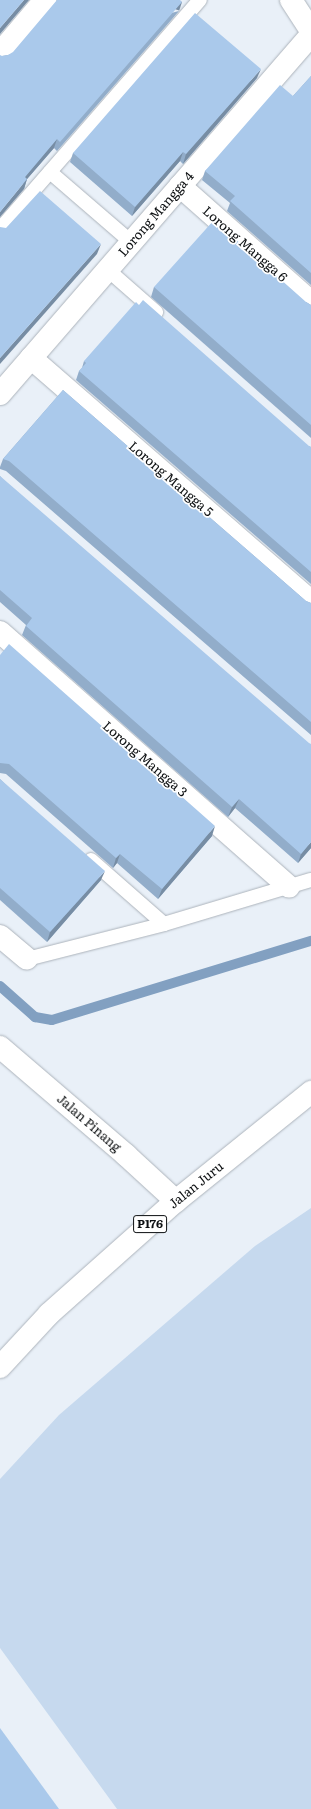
<!DOCTYPE html>
<html>
<head>
<meta charset="utf-8">
<style>
	body { margin:0 }
	#map { position:relative; width:311px; height:1809px; overflow:hidden; background:#e9f0f8; font-family:Literata,serif }
	div>[style] { position:absolute }
	.green>* { inset:0; background:#c6d9ee }
	.stream>* { height:10px; margin:-5px; padding:0 5px; transform-origin:5px; border-radius:5px; background:#82a0c1 }
	.roads { filter:drop-shadow(0 0 1px #acb3bb) drop-shadow(0 0 1px #acb3bb) }
	.service>* { height:14px; margin:-7px; padding:0 7px; transform-origin:7px; border-radius:7px; background:#fff }
	.minor>* { height:22px; margin:-11px; padding:0 11px; transform-origin:11px; border-radius:11px; background:#fff }
	.primary>* { height:22px; margin:-11px; padding:0 11px; transform-origin:11px; border-radius:11px; background:#fff }
	.wall>* { inset:0; background:#92adca }
	.shaded-wall>* { inset:0; background:#778da4; transform-origin:0 0 }
	.building>* { inset:0; background:#aac9eb }
	span { translate:-50% -50%; white-space:nowrap; text-align:center; line-height:1.15; -webkit-text-stroke:3.5px #fff; paint-order:stroke }
	.shield-label span { padding:1px 3px; background:#fff; border:1px solid; border-radius:3px; -webkit-text-stroke-width:0 }
	.shield-label { font-size:12px; color:#0c0f11; font-weight:700 }
	.street-label { font-size:13px; color:#0c0f11 }
</style>
</head>
<body>
<div id="map">
	<div class="green">
		<i style="clip-path:polygon(311px 1208px,311px 1809px,117px 1809px,0 1648px,0 1479px,59px 1415px,255px 1246px)"></i>
	</div>
	<div class="stream">
		<i style="left:0;top:986px;width:47px;rotate:41.5deg"></i>
		<i style="left:35px;top:1017px;width:17px;rotate:10deg"></i>
		<i style="left:52px;top:1020px;width:271px;rotate:-17deg"></i>
	</div>
	<div class="roads">
		<div class="service">
			<i style="left:50px;top:172px;width:107px;rotate:40.8deg"></i>
			<i style="left:0;top:229px;width:304px;rotate:-48.9deg"></i>
			<i style="left:108px;top:270px;width:64px;rotate:41.2deg"></i>
			<i style="left:91px;top:860px;width:97px;rotate:41.2deg"></i>
			<i style="left:27px;top:959px;width:141px;rotate:-14.3deg"></i>
			<i style="left:164px;top:924px;width:153px;rotate:-16.7deg"></i>
		</div>
		<div class="minor">
			<i style="left:291px;top:0;width:37px;rotate:57deg"></i>
			<i style="left:0;top:53px;width:70px;rotate:-49.7deg"></i>
			<i style="left:180px;top:186px;width:175px;rotate:41.5deg"></i>
			<i style="left:31px;top:358px;width:371px;rotate:41deg"></i>
			<i style="left:0;top:394px;width:475px;rotate:-49.1deg"></i>
			<i style="left:0;top:632px;width:385px;rotate:41.4deg"></i>
			<i style="left:0;top:936px;width:35px;rotate:40deg"></i>
			<i style="left:0;top:1047px;width:166px;rotate:40.6deg"></i>
			<i style="left:126px;top:1155px;width:68px;rotate:42.6deg"></i>
		</div>
		<div class="primary">
			<i style="left:0;top:1367px;width:72px;rotate:-47.2deg"></i>
			<i style="left:49px;top:1314px;width:170px;rotate:-41.7deg"></i>
			<i style="left:176px;top:1201px;width:174px;rotate:-38.9deg"></i>
		</div>
	</div>
	<div class="wall">
		<i style="clip-path:polygon(179px 11px,57px 151px,54px 148px,27px 179px,24px 189px,2px 56px,8px 55px)"></i>
		<i style="clip-path:polygon(311px 76px,311px 285px,227px 211px,230px 203px,202px 180px,205px 171px,293px 96px)"></i>
		<i style="clip-path:polygon(257px 78px,183px 164px,180px 161px,132px 216px,70px 162px,73px 153px)"></i>
		<i style="clip-path:polygon(154px 287px,306px 302px,311px 305px,311px 438px,151px 297px)"></i>
		<i style="clip-path:polygon(84px 361px,311px 447px,311px 584px,76px 380px,79px 371px,82px 368px)"></i>
		<i style="clip-path:polygon(63px 390px,306px 601px,311px 603px,311px 735px,6px 471px,0 469px,0 467px,3px 459px)"></i>
		<i style="clip-path:polygon(0 476px,311px 848px,298px 863px,235px 808px,228px 817px,22px 635px,26px 625px,0 602px)"></i>
		<i style="clip-path:polygon(0 655px,212px 836px,158px 899px,117px 863px,113px 868px,6px 774px,0 773px)"></i>
		<i style="clip-path:polygon(0 779px,101px 880px,47px 942px,0 900px)"></i>
	</div>
	<div class="shaded-wall">
		<i style="clip-path:polygon(24px 0,29px 0,0 34px,0 28px)"></i>
		<i style="left:182px;top:2px;width:9px;height:186px;rotate:108deg"></i>
		<i style="clip-path:polygon(261px 69px,257px 78px,183px 164px,186px 154px)"></i>
		<i style="clip-path:polygon(57px 139px,54px 148px,21px 186px,25px 177px)"></i>
		<i style="clip-path:polygon(183px 152px,180px 161px,132px 216px,135px 207px)"></i>
		<i style="clip-path:polygon(27px 179px,24px 189px,0 217px,0 212px)"></i>
		<i style="clip-path:polygon(101px 244px,97px 254px,0 364px,0 358px)"></i>
		<i style="clip-path:polygon(239px 799px,235px 808px,228px 817px,232px 807px)"></i>
		<i style="clip-path:polygon(215px 826px,212px 836px,158px 899px,162px 889px)"></i>
		<i style="clip-path:polygon(311px 842px,311px 848px,298px 863px,301px 854px)"></i>
		<i style="clip-path:polygon(120px 854px,117px 863px,113px 868px,116px 858px)"></i>
		<i style="clip-path:polygon(105px 871px,101px 880px,47px 942px,50px 932px)"></i>
	</div>
	<div class="building">
		<i style="clip-path:polygon(0 0,24px 0,0 28px)"></i>
		<i style="clip-path:polygon(57px 0,180px 0,182px 2px,60px 142px,57px 139px,25px 177px,27px 179px,0 212px,0 55px,2px 56px,8px 55px,13px 52px)"></i>
		<i style="clip-path:polygon(195px 13px,261px 69px,186px 154px,183px 152px,135px 207px,73px 153px)"></i>
		<i style="clip-path:polygon(311px 76px,311px 273px,230px 201px,235px 196px,205px 171px,280px 85px,293px 96px)"></i>
		<i style="clip-path:polygon(40px 191px,101px 244px,0 358px,0 227px,6px 228px)"></i>
		<i style="clip-path:polygon(214px 220px,306px 302px,311px 305px,311px 425px,154px 287px)"></i>
		<i style="clip-path:polygon(143px 300px,309px 446px,311px 447px,311px 572px,79px 371px,86px 363px,84px 361px,136px 302px,139px 305px)"></i>
		<i style="clip-path:polygon(63px 390px,306px 601px,311px 603px,311px 722px,9px 461px,3px 459px)"></i>
		<i style="clip-path:polygon(0 476px,309px 743px,311px 744px,311px 842px,301px 854px,239px 799px,232px 807px,26px 626px,32px 618px,0 590px)"></i>
		<i style="clip-path:polygon(9px 644px,215px 826px,162px 889px,120px 854px,116px 858px,9px 764px,0 763px,0 655px)"></i>
		<i style="clip-path:polygon(0 779px,105px 871px,50px 932px,0 888px)"></i>
		<i style="clip-path:polygon(0 1728px,59px 1809px,0 1809px)"></i>
	</div>
	<div class="shield-label">
		<span style="left:150px;top:1224px">P176</span>
	</div>
	<div class="street-label">
		<span style="left:156px;top:214px;rotate:-49deg">Lorong Mangga 4</span>
		<span style="left:245px;top:244px;rotate:41deg">Lorong Mangga 6</span>
		<span style="left:171px;top:479px;rotate:41deg">Lorong Mangga 5</span>
		<span style="left:145px;top:759px;rotate:41deg">Lorong Mangga 3</span>
		<span style="left:89px;top:1123px;rotate:41deg">Jalan Pinang</span>
		<span style="left:196px;top:1185px;rotate:-39deg">Jalan Juru</span>
	</div>
</div>
</body>
</html>
